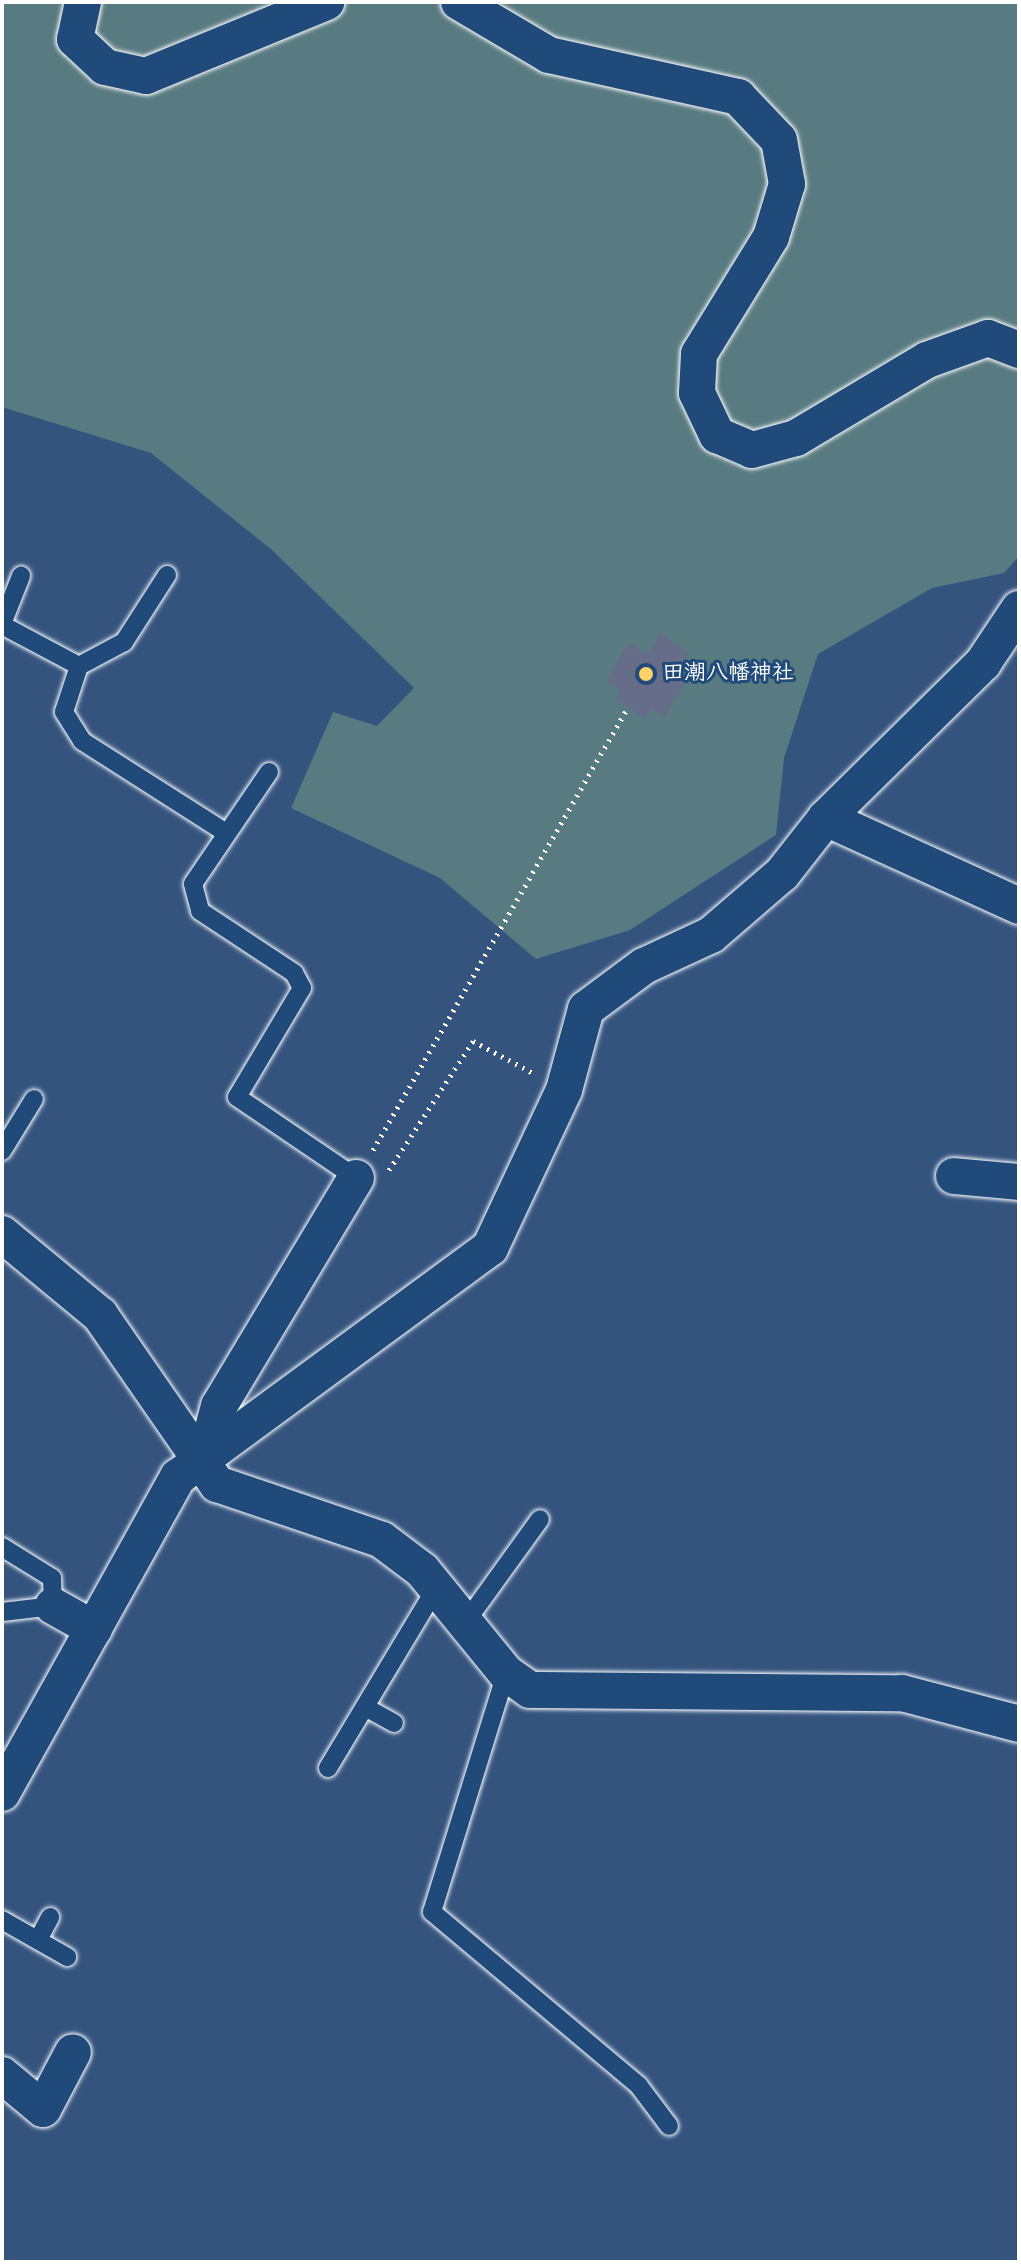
<!DOCTYPE html>
<html>
<head>
<meta charset="utf-8">
<style>
	body { margin:0 }
	#map { position:relative; width:1021px; height:2264px; overflow:hidden; background:#34547e; font-family:Kalam,"Klee One",sans-serif }
	div>[style] { position:absolute }
	.green>* { inset:0; background:#587b81 }
	.building>* { inset:0; background:#656d88 }
	.path>* { height:5px; margin-top:-2.5px; transform-origin:0; background:repeating-linear-gradient(90deg,#fff 0 2px,transparent 0 8px) }
	.roads { filter:drop-shadow(0 0 2px #fff) drop-shadow(0 0 2px #fff) }
	.service>* { height:18px; margin:-9px; padding:0 9px; transform-origin:9px; border-radius:9px; background:#1f4a7a }
	.minor>* { height:36px; margin:-18px; padding:0 18px; transform-origin:18px; border-radius:18px; background:#1f4a7a }
	.dots>* { width:22px; height:22px; translate:-50% -50%; box-sizing:border-box; border:4px solid #1f4a7a; border-radius:50% }
	span { translate:-50% -50%; white-space:nowrap; text-align:center; line-height:1.15; -webkit-text-stroke:6px #1f4a7a; paint-order:stroke }
	.poi-label { font-size:22px; color:#fff; font-weight:700 }
	.left { translate:0 -50%; text-align:left }
	.frame { position:absolute; inset:0; border:4px solid #fff; pointer-events:none }
</style>
</head>
<body>
<div id="map">
	<div class="green">
		<i style="clip-path:polygon(2px 2px,1019px 2px,1019px 556px,1004px 573px,932px 588px,818px 654px,784px 758px,776px 835px,630px 930px,536px 959px,440px 878px,291px 808px,333px 712px,377px 726px,414px 688px,272px 550px,151px 453px,2px 407px)"></i>
	</div>
	<div class="building">
		<i style="clip-path:polygon(661px 633px,688px 653px,677px 671px,689px 677px,664px 717px,651px 709px,645px 719px,616px 699px,621px 691px,606px 680px,629px 643px,647px 654px)"></i>
	</div>
	<div class="path">
		<i style="left:373px;top:1150px;width:511px;rotate:-60.07deg"></i>
		<i style="left:389px;top:1170px;width:154px;rotate:-56.9deg"></i>
		<i style="left:473px;top:1041px;width:68px;rotate:28.1deg"></i>
	</div>
	<div class="roads">
		<div class="service">
			<i style="left:167px;top:575px;width:80px;rotate:122.7deg"></i>
			<i style="left:124px;top:642px;width:51px;rotate:151.9deg"></i>
			<i style="left:79px;top:666px;width:48px;rotate:108.1deg"></i>
			<i style="left:64px;top:712px;width:34px;rotate:58deg"></i>
			<i style="left:82px;top:741px;width:169px;rotate:32.5deg"></i>
			<i style="left:2px;top:624px;width:52px;rotate:-68.4deg"></i>
			<i style="left:2px;top:625px;width:87px;rotate:28deg"></i>
			<i style="left:269px;top:772px;width:135px;rotate:124.2deg"></i>
			<i style="left:193px;top:884px;width:28px;rotate:75deg"></i>
			<i style="left:200px;top:911px;width:113px;rotate:33.4deg"></i>
			<i style="left:294px;top:973px;width:17px;rotate:62deg"></i>
			<i style="left:302px;top:988px;width:127px;rotate:120.8deg"></i>
			<i style="left:237px;top:1097px;width:144px;rotate:34.2deg"></i>
			<i style="left:2px;top:1151px;width:61px;rotate:-58.4deg"></i>
			<i style="left:2px;top:1547px;width:59px;rotate:31.8deg"></i>
			<i style="left:52px;top:1578px;width:28px;rotate:88deg"></i>
			<i style="left:53px;top:1606px;width:51px;rotate:173.3deg"></i>
			<i style="left:465px;top:1623px;width:128px;rotate:-54.2deg"></i>
			<i style="left:506px;top:1673px;width:250px;rotate:107.2deg"></i>
			<i style="left:432px;top:1912px;width:270px;rotate:40deg"></i>
			<i style="left:639px;top:2086px;width:50px;rotate:53.1deg"></i>
			<i style="left:365px;top:1707px;width:33px;rotate:29deg"></i>
			<i style="left:328px;top:1768px;width:210px;rotate:-59deg"></i>
			<i style="left:2px;top:1920px;width:75px;rotate:29.6deg"></i>
			<i style="left:38px;top:1940px;width:26px;rotate:-62deg"></i>
		</div>
		<div class="minor">
			<i style="left:83px;top:2px;width:38px;rotate:102deg"></i>
			<i style="left:75px;top:39px;width:41px;rotate:43deg"></i>
			<i style="left:105px;top:67px;width:42px;rotate:12.4deg"></i>
			<i style="left:146px;top:76px;width:195px;rotate:-22.3deg"></i>
			<i style="left:459px;top:2px;width:104px;rotate:30.5deg"></i>
			<i style="left:549px;top:55px;width:194px;rotate:12.5deg"></i>
			<i style="left:738px;top:97px;width:59px;rotate:46.4deg"></i>
			<i style="left:779px;top:140px;width:45px;rotate:79.7deg"></i>
			<i style="left:787px;top:184px;width:55px;rotate:106.8deg"></i>
			<i style="left:771px;top:237px;width:137px;rotate:121.6deg"></i>
			<i style="left:699px;top:354px;width:39px;rotate:93deg"></i>
			<i style="left:697px;top:393px;width:47px;rotate:64.5deg"></i>
			<i style="left:717px;top:435px;width:38px;rotate:23deg"></i>
			<i style="left:752px;top:450px;width:46px;rotate:-15.3deg"></i>
			<i style="left:796px;top:438px;width:152px;rotate:-30.8deg"></i>
			<i style="left:927px;top:360px;width:65px;rotate:-19.8deg"></i>
			<i style="left:988px;top:338px;width:33px;rotate:21deg"></i>
			<i style="left:826px;top:818px;width:212px;rotate:24.5deg"></i>
			<i style="left:954px;top:1176px;width:65px;rotate:5.3deg"></i>
			<i style="left:2px;top:1234px;width:127px;rotate:39.6deg"></i>
			<i style="left:100px;top:1315px;width:206px;rotate:55.3deg"></i>
			<i style="left:217px;top:1484px;width:174px;rotate:18.7deg"></i>
			<i style="left:382px;top:1540px;width:50px;rotate:36.9deg"></i>
			<i style="left:422px;top:1570px;width:133px;rotate:50.8deg"></i>
			<i style="left:506px;top:1673px;width:29px;rotate:35deg"></i>
			<i style="left:530px;top:1690px;width:372px;rotate:0.5deg"></i>
			<i style="left:902px;top:1693px;width:121px;rotate:14.8deg"></i>
			<i style="left:204px;top:1462px;width:58px;rotate:-75deg"></i>
			<i style="left:219px;top:1406px;width:266px;rotate:-59deg"></i>
			<i style="left:53px;top:1606px;width:47px;rotate:29.3deg"></i>
			<i style="left:2px;top:1793px;width:362px;rotate:-60.9deg"></i>
			<i style="left:178px;top:1477px;width:387px;rotate:-36.3deg"></i>
			<i style="left:490px;top:1248px;width:174px;rotate:-64.9deg"></i>
			<i style="left:564px;top:1090px;width:84px;rotate:-74.8deg"></i>
			<i style="left:586px;top:1009px;width:72px;rotate:-36.6deg"></i>
			<i style="left:644px;top:966px;width:74px;rotate:-24.8deg"></i>
			<i style="left:711px;top:935px;width:94px;rotate:-40.7deg"></i>
			<i style="left:782px;top:874px;width:71px;rotate:-51.8deg"></i>
			<i style="left:826px;top:818px;width:221px;rotate:-44.6deg"></i>
			<i style="left:983px;top:663px;width:65px;rotate:-56.3deg"></i>
			<i style="left:2px;top:2075px;width:53px;rotate:39.7deg"></i>
			<i style="left:43px;top:2109px;width:64px;rotate:-62.2deg"></i>
		</div>
	</div>
	<div class="dots">
		<i style="left:646px;top:674px;background:#ffd166"></i>
	</div>
	<div class="poi-label">
		<span class="left" style="left:662px;top:674px">田潮八幡神社</span>
	</div>
	<div class="frame"></div>
</div>
</body>
</html>
